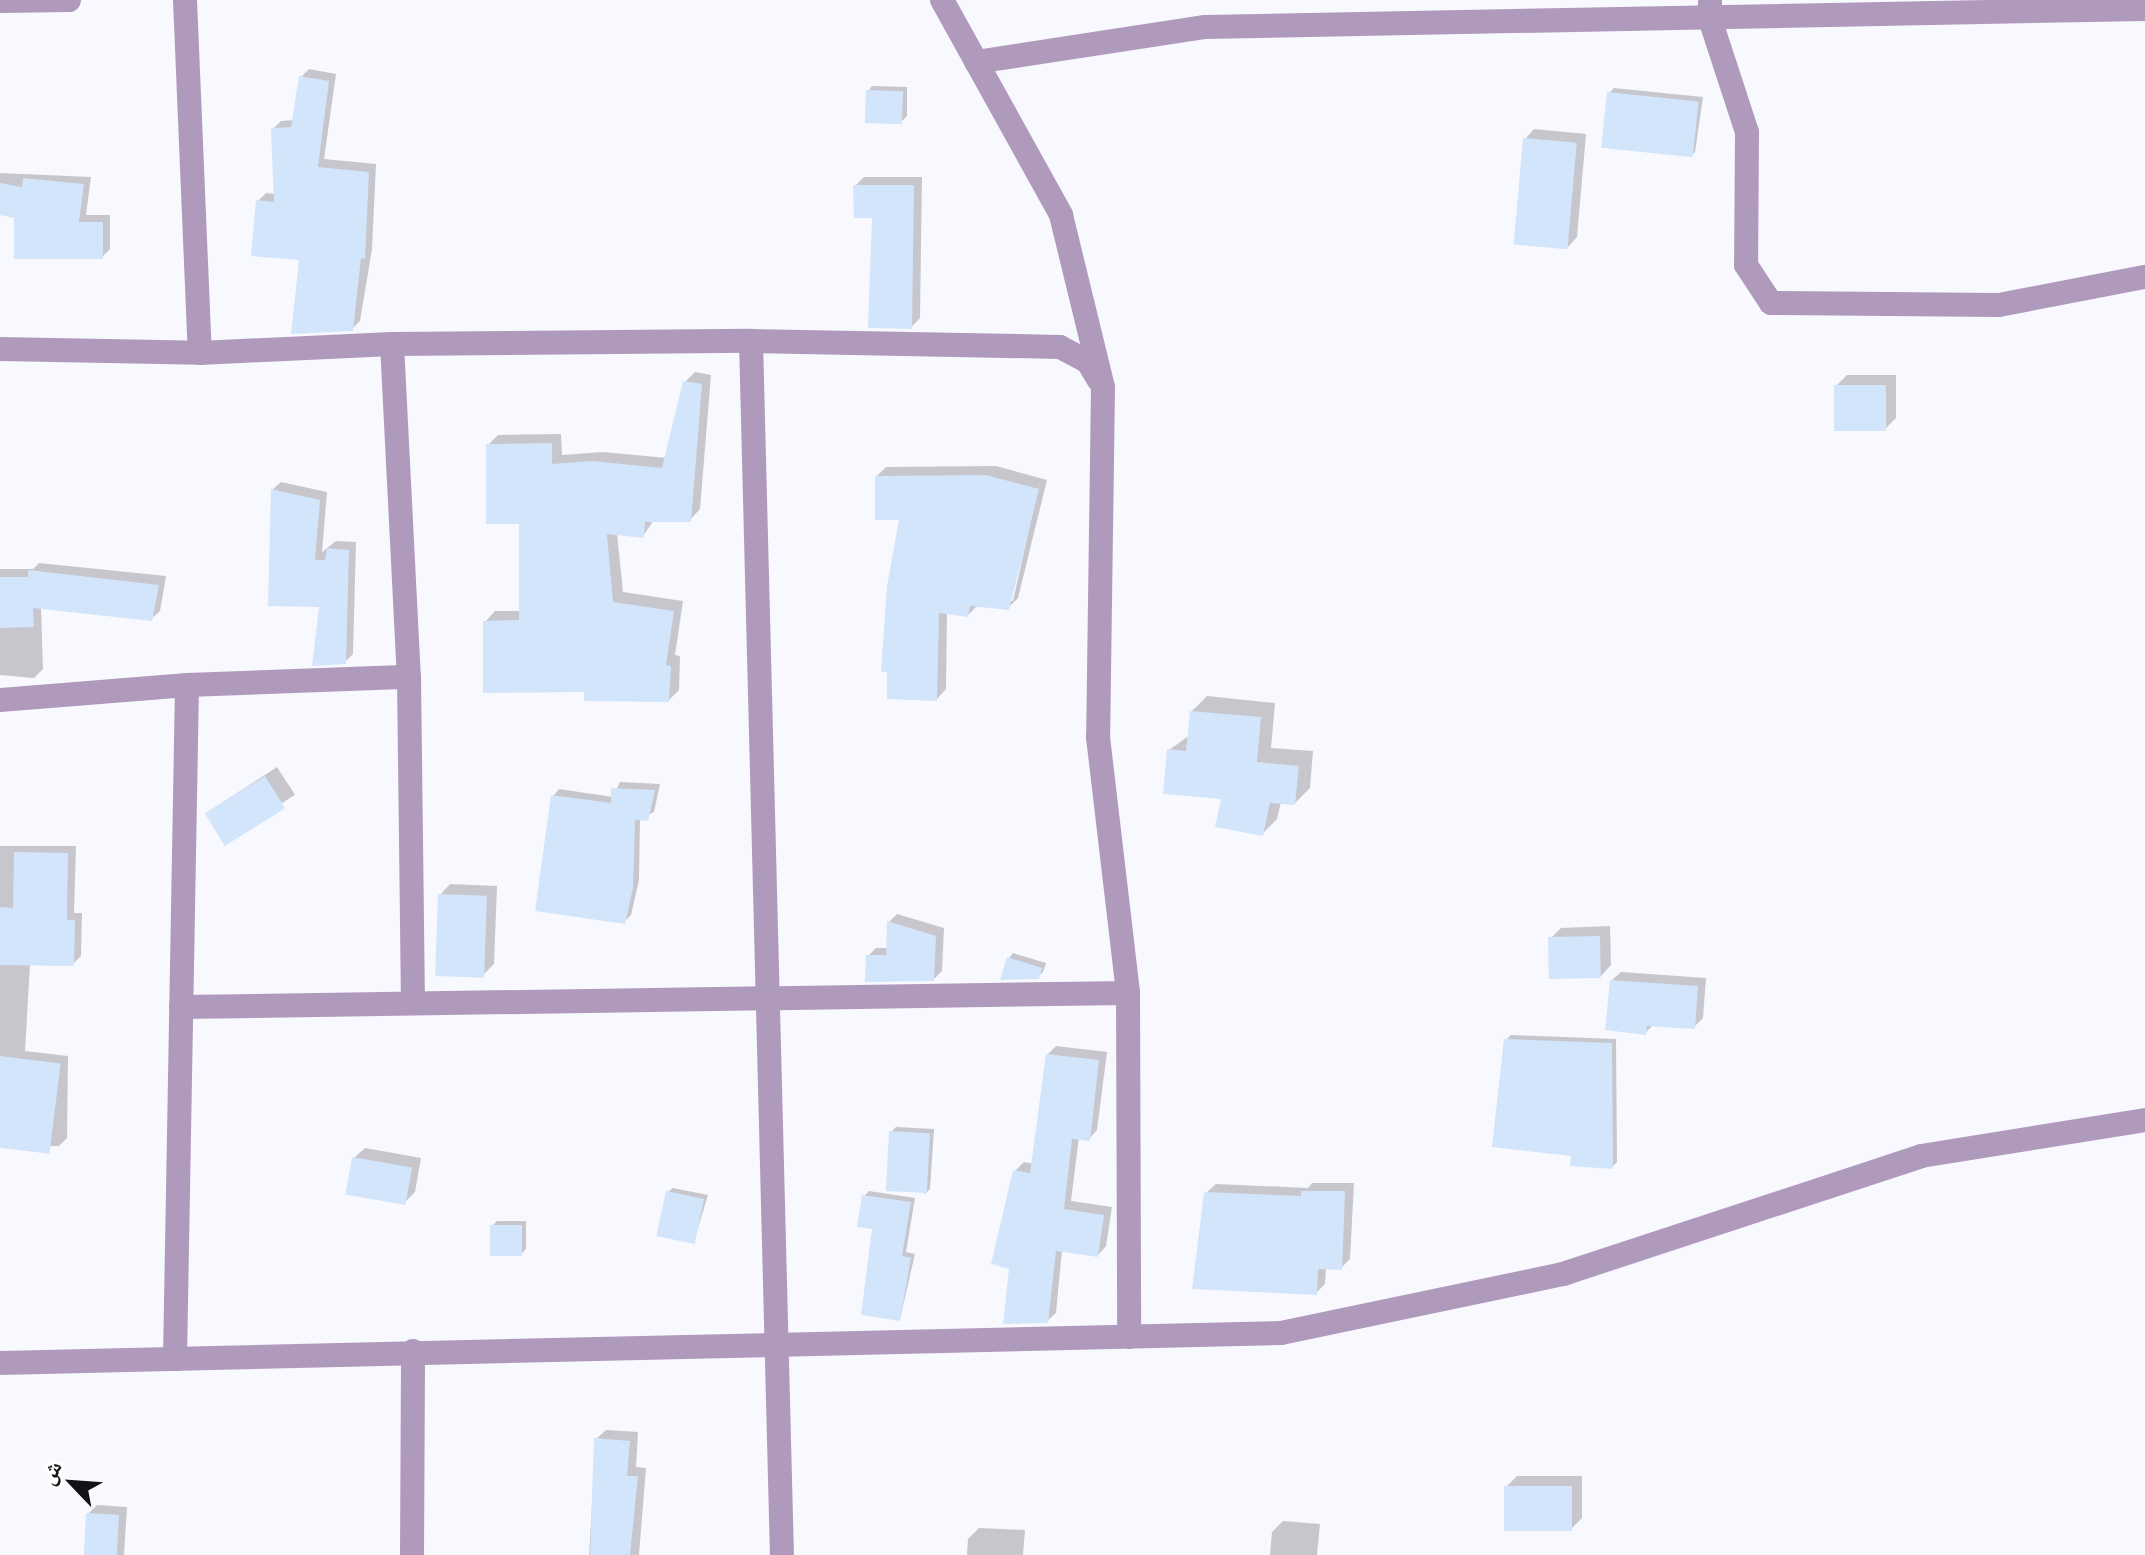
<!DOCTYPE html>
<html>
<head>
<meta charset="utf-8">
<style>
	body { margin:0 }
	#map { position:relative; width:2145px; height:1555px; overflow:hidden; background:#f8f8ff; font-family:Lato,"Noto Naskh Arabic",sans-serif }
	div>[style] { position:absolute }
	.shadow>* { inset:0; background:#0003; transform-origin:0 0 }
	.building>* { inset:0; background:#d3e5fb; transform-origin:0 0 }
	.street>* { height:24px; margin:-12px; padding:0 12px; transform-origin:12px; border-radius:12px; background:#b09abb }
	span { translate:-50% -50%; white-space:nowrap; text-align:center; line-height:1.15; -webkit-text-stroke:6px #fff; paint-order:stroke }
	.north { position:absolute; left:32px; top:1443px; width:80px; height:80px; -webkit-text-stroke:6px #fff; paint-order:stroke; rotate:295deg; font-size:22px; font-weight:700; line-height:32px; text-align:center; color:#131317 }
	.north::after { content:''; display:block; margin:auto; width:28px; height:36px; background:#131317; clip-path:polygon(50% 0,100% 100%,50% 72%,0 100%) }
</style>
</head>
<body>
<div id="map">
	<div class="shadow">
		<i style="clip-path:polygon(309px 69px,336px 74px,324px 159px,376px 164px,372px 249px,360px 321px,352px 329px,258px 201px,266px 193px,276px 194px,273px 129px,281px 121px,294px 120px,301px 77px)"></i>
		<i style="clip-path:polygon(872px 86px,907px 87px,907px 116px,902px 121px,868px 91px)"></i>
		<i style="clip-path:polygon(1614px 88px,1703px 97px,1695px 152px,1690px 157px,1609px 93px)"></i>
		<i style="clip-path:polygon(1534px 129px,1586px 134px,1577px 237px,1568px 247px,1525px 139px)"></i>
		<i style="clip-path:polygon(0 173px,91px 177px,86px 215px,110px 215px,110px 249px,102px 257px,16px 216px,0 213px)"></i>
		<i style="clip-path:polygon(864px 177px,922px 177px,920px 318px,911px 327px,874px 216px,855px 186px)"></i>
		<i style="clip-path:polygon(695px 372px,711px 375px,700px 509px,690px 520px,654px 520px,643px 536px,617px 533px,623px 592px,683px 601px,675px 655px,680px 656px,679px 690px,669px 700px,586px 689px,485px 622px,495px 611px,521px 611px,521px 522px,488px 445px,498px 435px,561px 434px,562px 455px,603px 452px,667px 458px,685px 382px)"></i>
		<i style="clip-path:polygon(1847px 375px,1896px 375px,1896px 418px,1885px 429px,1836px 386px)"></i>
		<i style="clip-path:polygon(evenodd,996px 466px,1047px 480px,1018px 598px,1008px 608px,978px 605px,968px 615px,947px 612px,946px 689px,937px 699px,902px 518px,877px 476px,886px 467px,996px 466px,1040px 479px,1013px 601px,1009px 601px,1040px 479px)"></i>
		<i style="clip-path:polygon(281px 482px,327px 492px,322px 552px,336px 541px,356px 542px,353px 654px,345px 662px,273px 489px)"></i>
		<i style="clip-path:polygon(39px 563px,166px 576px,160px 611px,151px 619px,41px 607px,43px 669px,34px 678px,0 675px,0 569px,33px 569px)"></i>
		<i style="clip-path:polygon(1207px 696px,1275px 703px,1271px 748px,1313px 751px,1310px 788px,1295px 803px,1281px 802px,1277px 819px,1262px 834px,1169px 750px,1190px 735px,1192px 711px)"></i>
		<i style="left:277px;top:767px;width:33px;height:85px;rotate:57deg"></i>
		<i style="clip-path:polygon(620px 782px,660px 784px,654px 812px,640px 819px,639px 880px,631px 915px,624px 922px,553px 796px,559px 789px,613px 797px)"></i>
		<i style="clip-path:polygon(0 846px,76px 846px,74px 913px,82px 913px,81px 956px,73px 964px,30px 964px,25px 1051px,68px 1056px,67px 1138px,59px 1146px,0 1147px)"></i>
		<i style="clip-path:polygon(450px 884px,497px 886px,494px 964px,483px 975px,440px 895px)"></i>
		<i style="clip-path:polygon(897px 914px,944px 928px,942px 971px,934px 979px,868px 956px,876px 948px,888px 948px,889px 922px)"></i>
		<i style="clip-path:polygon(1610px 926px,1611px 965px,1601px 976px,1550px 939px,1561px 928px)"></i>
		<i style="clip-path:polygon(1013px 953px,1046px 963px,1043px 972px,1038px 977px,1009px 958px)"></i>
		<i style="clip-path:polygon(1621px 972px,1706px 978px,1703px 1018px,1694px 1027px,1654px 1024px,1645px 1033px,1612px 980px)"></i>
		<i style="clip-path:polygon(1511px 1035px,1616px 1039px,1617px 1162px,1612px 1167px,1573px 1154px,1506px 1040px)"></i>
		<i style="clip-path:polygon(1056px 1046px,1107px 1052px,1097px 1130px,1089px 1139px,1079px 1137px,1071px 1201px,1112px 1207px,1106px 1246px,1098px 1255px,1062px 1250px,1056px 1313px,1047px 1321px,1012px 1267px,1015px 1171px,1024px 1162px,1034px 1164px,1047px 1055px)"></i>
		<i style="clip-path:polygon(896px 1127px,934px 1129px,930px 1189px,925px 1194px,891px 1132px)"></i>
		<i style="clip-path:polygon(365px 1148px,421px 1158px,415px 1192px,404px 1203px,354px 1158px)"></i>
		<i style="clip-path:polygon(1312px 1183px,1354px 1183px,1350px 1259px,1341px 1268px,1326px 1267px,1325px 1284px,1316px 1293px,1206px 1193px,1216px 1184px,1308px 1188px)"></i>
		<i style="clip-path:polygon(673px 1188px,708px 1195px,694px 1241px,668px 1192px)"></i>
		<i style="clip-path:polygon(869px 1191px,915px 1198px,906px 1252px,915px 1254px,900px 1319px,864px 1196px)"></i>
		<i style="clip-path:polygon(497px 1221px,526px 1221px,526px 1249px,521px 1254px,492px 1226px)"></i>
		<i style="clip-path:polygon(606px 1430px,638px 1432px,636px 1467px,646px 1468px,639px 1555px,589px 1555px,596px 1439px)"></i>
		<i style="clip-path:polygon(1517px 1476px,1582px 1476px,1582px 1518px,1571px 1529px,1506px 1487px)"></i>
		<i style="clip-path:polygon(97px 1505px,127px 1507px,124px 1555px,85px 1555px,88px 1514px)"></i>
		<i style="clip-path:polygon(1283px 1521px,1320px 1524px,1317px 1555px,1270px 1555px,1272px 1532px)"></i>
		<i style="clip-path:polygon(979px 1528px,1025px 1530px,1023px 1555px,967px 1555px,968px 1539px)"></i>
	</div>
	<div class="building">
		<i style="clip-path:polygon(299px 76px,329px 81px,318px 167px,369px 172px,365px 259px,361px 258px,353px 331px,291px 334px,299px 260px,251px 256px,256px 200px,274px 202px,271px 128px,291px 127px)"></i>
		<i style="left:866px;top:90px;width:37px;height:33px;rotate:2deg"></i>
		<i style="left:1607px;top:92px;width:92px;height:56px;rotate:6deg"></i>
		<i style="left:1523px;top:138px;width:54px;height:107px;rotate:5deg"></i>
		<i style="clip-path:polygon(23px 178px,84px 184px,79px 222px,103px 222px,103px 259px,14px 259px,14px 218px,0 215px,0 183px,22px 187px)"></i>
		<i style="clip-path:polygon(853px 185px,914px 185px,912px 329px,868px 328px,872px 218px,854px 218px)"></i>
		<i style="clip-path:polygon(683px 381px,702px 384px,691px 522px,645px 522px,644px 538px,607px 534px,613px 602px,674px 611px,666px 665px,671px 666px,669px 702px,584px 701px,584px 692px,483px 693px,483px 621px,519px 620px,519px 524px,486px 524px,486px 444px,552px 443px,552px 464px,592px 461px,662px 468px)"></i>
		<i style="left:1834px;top:385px;width:52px;height:46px"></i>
		<i style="clip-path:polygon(986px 475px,1039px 489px,1009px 610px,970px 606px,968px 617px,939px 613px,937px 701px,887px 699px,887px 672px,881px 672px,887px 586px,899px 520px,875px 520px,875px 476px)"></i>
		<i style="clip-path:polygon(271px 489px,320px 500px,315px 560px,325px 560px,327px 548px,349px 550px,346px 664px,312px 666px,319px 607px,268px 606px)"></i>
		<i style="clip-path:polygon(28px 570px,159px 585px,152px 621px,33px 608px,34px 627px,0 628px,0 577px,28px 577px)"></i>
		<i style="clip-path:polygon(1190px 711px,1261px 717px,1257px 762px,1299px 766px,1295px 805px,1270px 803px,1263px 836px,1215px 827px,1221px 799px,1163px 794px,1167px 749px,1186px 751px)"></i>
		<i style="left:265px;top:776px;width:38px;height:71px;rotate:58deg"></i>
		<i style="clip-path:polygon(611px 788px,655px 790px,648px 821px,635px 820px,633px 888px,625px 924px,535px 911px,551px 795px,611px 803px)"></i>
		<i style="clip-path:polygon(14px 852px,68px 853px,67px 920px,75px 920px,74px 966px,0 965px,0 907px,13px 908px)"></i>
		<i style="left:438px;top:894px;width:49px;height:82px;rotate:2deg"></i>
		<i style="clip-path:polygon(887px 921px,936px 936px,934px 981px,865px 982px,866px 955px,886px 955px)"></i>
		<i style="left:1600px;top:936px;width:42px;height:52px;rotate:89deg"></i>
		<i style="clip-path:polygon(1007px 957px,1042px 968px,1039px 979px,1000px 980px)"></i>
		<i style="clip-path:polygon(1610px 980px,1698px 986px,1695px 1029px,1647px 1026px,1646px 1035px,1605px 1030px)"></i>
		<i style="clip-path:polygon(1504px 1039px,1612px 1043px,1613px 1169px,1570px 1166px,1571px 1156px,1492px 1147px)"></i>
		<i style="clip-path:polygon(1046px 1054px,1099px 1060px,1090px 1141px,1072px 1139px,1064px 1209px,1104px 1215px,1098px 1257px,1056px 1251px,1048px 1323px,1003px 1324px,1009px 1269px,991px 1264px,1013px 1170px,1030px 1173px)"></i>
		<i style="left:0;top:1056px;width:61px;height:91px;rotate:7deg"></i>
		<i style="left:889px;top:1131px;width:41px;height:60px;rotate:3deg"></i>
		<i style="left:352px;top:1157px;width:61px;height:38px;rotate:10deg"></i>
		<i style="left:666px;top:1191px;width:39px;height:46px;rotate:12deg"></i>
		<i style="clip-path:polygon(1301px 1191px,1345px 1191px,1342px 1270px,1318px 1269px,1317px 1295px,1192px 1289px,1204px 1192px,1301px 1196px)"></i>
		<i style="clip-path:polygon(862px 1195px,911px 1202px,902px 1256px,911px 1258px,900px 1321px,861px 1315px,872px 1229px,857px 1227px)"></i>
		<i style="left:490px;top:1225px;width:32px;height:31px"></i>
		<i style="clip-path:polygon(594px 1438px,630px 1441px,627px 1476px,638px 1476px,630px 1555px,590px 1555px)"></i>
		<i style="left:1504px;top:1486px;width:68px;height:45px"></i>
		<i style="left:86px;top:1513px;width:33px;height:42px;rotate:3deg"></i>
	</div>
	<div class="street">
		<i style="left:185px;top:0;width:353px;rotate:87.6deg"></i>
		<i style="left:942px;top:0;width:246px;rotate:61deg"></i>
		<i style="left:1061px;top:215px;width:177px;rotate:76.3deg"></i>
		<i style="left:1103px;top:387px;width:350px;rotate:90.8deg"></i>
		<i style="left:1098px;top:737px;width:258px;rotate:83.3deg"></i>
		<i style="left:1128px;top:993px;width:344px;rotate:89.8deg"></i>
		<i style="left:1710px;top:0;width:19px;rotate:90deg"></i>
		<i style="left:1710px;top:19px;width:119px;rotate:71.9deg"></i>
		<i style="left:1747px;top:132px;width:133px;rotate:90.4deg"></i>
		<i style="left:1746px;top:265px;width:45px;rotate:56.7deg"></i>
		<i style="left:1771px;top:303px;width:228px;rotate:0.5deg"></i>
		<i style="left:1999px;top:305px;width:149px;rotate:-10.9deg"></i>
		<i style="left:0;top:1px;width:69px;rotate:-0.8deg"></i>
		<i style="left:976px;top:62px;width:232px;rotate:-8.7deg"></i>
		<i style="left:1205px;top:27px;width:940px;rotate:-1.1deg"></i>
		<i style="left:751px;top:341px;width:1214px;rotate:88.54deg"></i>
		<i style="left:392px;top:344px;width:333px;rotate:87.1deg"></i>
		<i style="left:409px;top:677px;width:326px;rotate:89.3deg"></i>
		<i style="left:0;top:349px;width:200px;rotate:1.1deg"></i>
		<i style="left:200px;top:353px;width:192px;rotate:-2.7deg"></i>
		<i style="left:392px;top:344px;width:359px;rotate:-0.5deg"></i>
		<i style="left:751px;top:341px;width:309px;rotate:1.1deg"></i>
		<i style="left:1060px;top:347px;width:32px;rotate:28deg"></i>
		<i style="left:1088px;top:362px;width:21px;rotate:59deg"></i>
		<i style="left:0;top:700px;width:188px;rotate:-4.6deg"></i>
		<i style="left:187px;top:685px;width:222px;rotate:-2.1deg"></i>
		<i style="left:181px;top:1007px;width:947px;rotate:-0.85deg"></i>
		<i style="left:175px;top:1359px;width:674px;rotate:-88.98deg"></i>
		<i style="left:0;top:1363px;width:1281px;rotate:-1.34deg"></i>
		<i style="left:1281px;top:1333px;width:288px;rotate:-11.8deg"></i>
		<i style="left:1563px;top:1274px;width:377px;rotate:-18.2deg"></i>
		<i style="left:1921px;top:1156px;width:227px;rotate:-9.1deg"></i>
		<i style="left:412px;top:1555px;width:204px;rotate:-89.7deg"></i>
	</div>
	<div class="north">ش</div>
</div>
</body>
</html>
